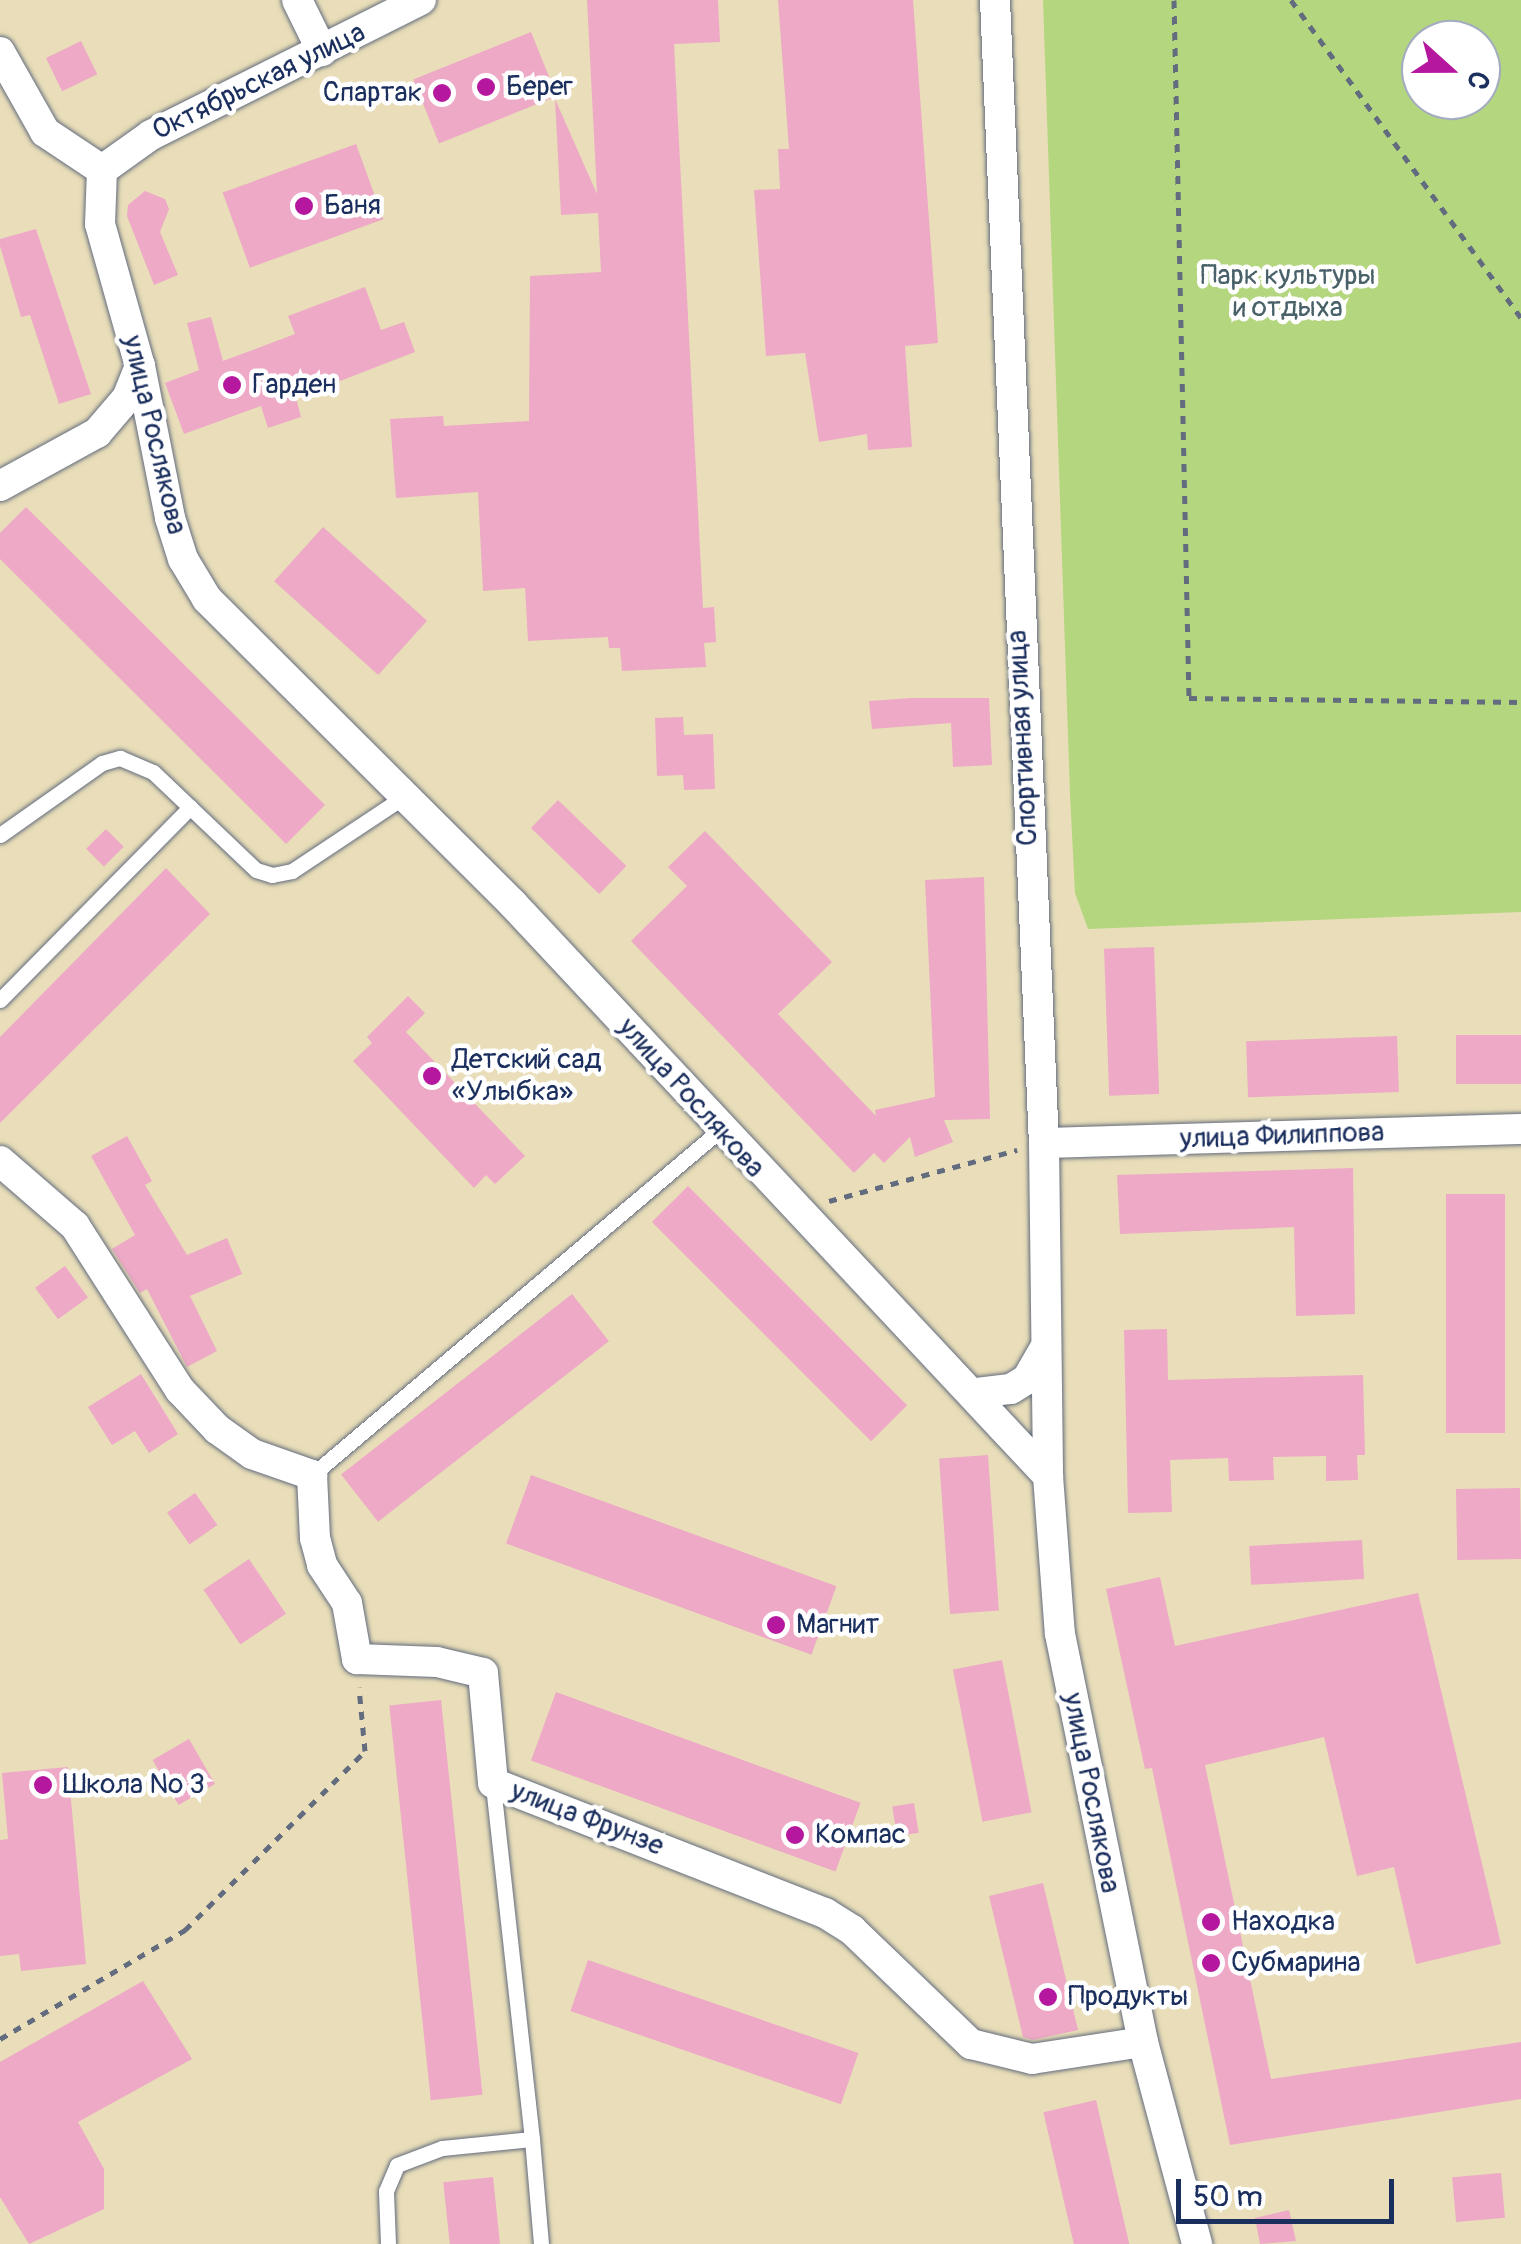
<!DOCTYPE html>
<html>
<head>
<meta charset="utf-8">
<style>
	body { margin:0 }
	#map { position:relative; width:1521px; height:2244px; overflow:hidden; background:#e9deb9; font-family:Pangolin,sans-serif }
	div>[style] { position:absolute }
	.green>* { inset:0; background:#b3d67e }
	.building>* { inset:0; background:#eda9c6; transform-origin:0 0 }
	.path>* { height:5px; margin-top:-2.5px; transform-origin:0; background:repeating-linear-gradient(90deg,#636c7e 0 8px,transparent 0 16px) }
	.roads { filter:drop-shadow(0 0 2px #636c7e) drop-shadow(0 0 2px #636c7e) }
	.lane>* { height:15px; margin:-7.5px; padding:0 7.5px; transform-origin:7.5px; border-radius:7.5px; background:#fff }
	.street>* { height:30px; margin:-15px; padding:0 15px; transform-origin:15px; border-radius:15px; background:#fff }
	.dots>* { width:28px; height:28px; translate:-50% -50%; box-sizing:border-box; border:5px solid #fff; border-radius:50% }
	span { translate:-50% -50%; white-space:nowrap; text-align:center; line-height:1.15; -webkit-text-stroke:9px #fff; paint-order:stroke }
	.street-label { font-size:28px; color:#1b2f5e }
	.poi-label { font-size:28px; color:#1b2f5e }
	.left { translate:0 -50%; text-align:left }
	.right { translate:-100% -50%; text-align:right }
	.park-label { font-size:28px; color:#496168 }
	.north { position:absolute; left:1401px; top:20px; width:100px; height:100px; box-sizing:border-box; background:#fff; border:2px solid #a4acbf; border-radius:50%; rotate:111deg; font-size:28px; font-weight:700; line-height:40px; text-align:center; color:#1b2f5e }
	.north::after { content:''; display:block; margin:auto; width:35px; height:45px; background:#b5179e; clip-path:polygon(50% 0,100% 100%,50% 72%,0 100%) }
	.scale { position:absolute; left:1176px; top:2179px; width:218px; height:45px; box-sizing:border-box; border:5px solid #1b2f5e; border-top:0; padding-left:12px; font-size:30px; line-height:35px; white-space:nowrap; color:#1b2f5e; -webkit-text-stroke:8px #fff; paint-order:stroke }
</style>
</head>
<body>
<div id="map">
	<div class="green">
		<i style="clip-path:polygon(evenodd,1043px 0,1521px 0,1521px 912px,1088px 929px,1075px 893px,1070px 794px,1043px 0,1421px 40px,1481px 40px,1481px 100px,1421px 100px,1421px 40px)"></i>
	</div>
	<div class="building">
		<i style="clip-path:polygon(587px 0,718px 0,720px 42px,674px 44px,703px 608px,714px 607px,716px 642px,704px 643px,706px 667px,622px 671px,620px 648px,609px 648px,608px 637px,528px 641px,525px 588px,483px 591px,478px 492px,396px 498px,390px 419px,443px 416px,444px 426px,529px 421px,530px 276px,601px 272px,598px 213px,561px 215px,555px 99px,597px 194px)"></i>
		<i style="clip-path:polygon(778px 0,913px 0,938px 343px,905px 346px,912px 447px,868px 450px,867px 434px,819px 442px,805px 353px,766px 356px,754px 190px,780px 189px,778px 149px,789px 149px)"></i>
		<i style="left:531px;top:32px;width:69px;height:127px;rotate:68deg"></i>
		<i style="left:81px;top:41px;width:37px;height:39px;rotate:64deg"></i>
		<i style="left:356px;top:144px;width:80px;height:142px;rotate:70deg"></i>
		<i style="clip-path:polygon(145px 191px,165px 199px,169px 209px,160px 232px,178px 275px,154px 285px,127px 216px,128px 205px)"></i>
		<i style="clip-path:polygon(36px 229px,91px 394px,59px 404px,30px 315px,21px 317px,0 246px,0 239px)"></i>
		<i style="clip-path:polygon(365px 287px,381px 330px,404px 322px,415px 352px,296px 398px,301px 417px,268px 428px,261px 406px,184px 434px,165px 383px,199px 370px,187px 323px,211px 317px,223px 361px,295px 334px,288px 316px)"></i>
		<i style="clip-path:polygon(26px 507px,325px 805px,286px 844px,0 559px,0 533px)"></i>
		<i style="left:323px;top:527px;width:140px;height:73px;rotate:42deg"></i>
		<i style="clip-path:polygon(911px 698px,989px 698px,992px 765px,953px 767px,951px 723px,872px 729px,869px 701px)"></i>
		<i style="clip-path:polygon(683px 717px,684px 735px,713px 734px,715px 789px,684px 790px,683px 775px,657px 776px,655px 718px)"></i>
		<i style="left:558px;top:800px;width:95px;height:39px;rotate:44deg"></i>
		<i style="left:106px;top:829px;width:25px;height:28px;rotate:45deg"></i>
		<i style="clip-path:polygon(705px 831px,832px 962px,778px 1014px,876px 1116px,875px 1110px,935px 1097px,925px 880px,984px 877px,990px 1119px,944px 1120px,953px 1142px,915px 1157px,910px 1137px,884px 1163px,874px 1153px,854px 1173px,631px 941px,687px 886px,668px 867px)"></i>
		<i style="clip-path:polygon(166px 868px,210px 914px,0 1123px,0 1037px)"></i>
		<i style="left:1154px;top:947px;width:147px;height:50px;rotate:88deg"></i>
		<i style="clip-path:polygon(408px 996px,425px 1013px,406px 1032px,525px 1156px,495px 1184px,486px 1175px,474px 1188px,353px 1061px,372px 1043px,367px 1037px)"></i>
		<i style="left:1521px;top:1035px;width:49px;height:65px;rotate:90deg"></i>
		<i style="left:1397px;top:1036px;width:56px;height:151px;rotate:88deg"></i>
		<i style="clip-path:polygon(127px 1136px,152px 1181px,145px 1185px,187px 1255px,227px 1238px,242px 1274px,190px 1296px,217px 1351px,187px 1367px,147px 1289px,140px 1293px,112px 1249px,135px 1235px,91px 1156px)"></i>
		<i style="clip-path:polygon(1353px 1168px,1355px 1314px,1296px 1316px,1294px 1227px,1120px 1234px,1117px 1175px)"></i>
		<i style="left:688px;top:1186px;width:310px;height:51px;rotate:45deg"></i>
		<i style="left:1446px;top:1194px;width:59px;height:239px"></i>
		<i style="left:65px;top:1266px;width:39px;height:37px;rotate:54deg"></i>
		<i style="left:572px;top:1294px;width:60px;height:293px;rotate:52deg"></i>
		<i style="clip-path:polygon(1167px 1329px,1168px 1380px,1363px 1375px,1365px 1455px,1357px 1455px,1358px 1480px,1326px 1481px,1326px 1456px,1273px 1457px,1274px 1480px,1229px 1481px,1228px 1458px,1170px 1460px,1172px 1512px,1128px 1513px,1124px 1330px)"></i>
		<i style="clip-path:polygon(141px 1374px,178px 1434px,149px 1453px,135px 1431px,112px 1445px,88px 1407px)"></i>
		<i style="left:988px;top:1455px;width:156px;height:49px;rotate:86deg"></i>
		<i style="left:531px;top:1475px;width:325px;height:73px;rotate:20deg"></i>
		<i style="left:1520px;top:1488px;width:71px;height:64px;rotate:89deg"></i>
		<i style="left:195px;top:1493px;width:39px;height:34px;rotate:55deg"></i>
		<i style="left:1362px;top:1540px;width:39px;height:113px;rotate:87deg"></i>
		<i style="left:249px;top:1559px;width:66px;height:55px;rotate:56deg"></i>
		<i style="clip-path:polygon(1160px 1577px,1175px 1646px,1418px 1593px,1501px 1944px,1416px 1964px,1394px 1867px,1357px 1876px,1324px 1737px,1205px 1765px,1271px 2079px,1521px 2042px,1521px 2099px,1230px 2145px,1152px 1768px,1145px 1769px,1106px 1589px)"></i>
		<i style="left:1002px;top:1660px;width:155px;height:50px;rotate:79deg"></i>
		<i style="left:556px;top:1692px;width:324px;height:73px;rotate:20deg"></i>
		<i style="left:441px;top:1700px;width:397px;height:52px;rotate:84deg"></i>
		<i style="left:189px;top:1739px;width:52px;height:42px;rotate:60deg"></i>
		<i style="clip-path:polygon(68px 1767px,86px 1964px,21px 1971px,19px 1954px,0 1956px,0 1840px,8px 1839px,2px 1773px)"></i>
		<i style="left:914px;top:1803px;width:30px;height:22px;rotate:81deg"></i>
		<i style="clip-path:polygon(1043px 1883px,1078px 2030px,1033px 2040px,1023px 2037px,989px 1896px)"></i>
		<i style="left:588px;top:1960px;width:286px;height:54px;rotate:19deg"></i>
		<i style="clip-path:polygon(143px 1981px,192px 2059px,78px 2122px,104px 2169px,104px 2209px,29px 2244px,0 2197px,0 2062px)"></i>
		<i style="left:1096px;top:2100px;width:148px;height:54px;rotate:77deg"></i>
		<i style="left:1501px;top:2173px;width:45px;height:49px;rotate:85deg"></i>
		<i style="left:493px;top:2177px;width:67px;height:50px;rotate:84deg"></i>
		<i style="clip-path:polygon(1289px 2210px,1296px 2241px,1260px 2244px,1255px 2218px)"></i>
	</div>
	<div class="path">
		<i style="left:1174px;top:0;width:698px;rotate:88.77deg"></i>
		<i style="left:1189px;top:698px;width:332px;rotate:0.7deg"></i>
		<i style="left:1291px;top:0;width:392px;rotate:54.1deg"></i>
		<i style="left:829px;top:1201px;width:195px;rotate:-15.2deg"></i>
		<i style="left:0;top:2039px;width:215px;rotate:-30.5deg"></i>
		<i style="left:185px;top:1930px;width:254px;rotate:-44.8deg"></i>
		<i style="left:365px;top:1751px;width:64px;rotate:-95.4deg"></i>
	</div>
	<div class="roads">
		<div class="lane">
			<i style="left:0;top:835px;width:125px;rotate:-35.2deg"></i>
			<i style="left:102px;top:763px;width:19px;rotate:-16deg"></i>
			<i style="left:120px;top:758px;width:36px;rotate:23deg"></i>
			<i style="left:153px;top:772px;width:142px;rotate:43.6deg"></i>
			<i style="left:256px;top:870px;width:17px;rotate:17deg"></i>
			<i style="left:272px;top:875px;width:20px;rotate:-11deg"></i>
			<i style="left:292px;top:871px;width:136px;rotate:-33.6deg"></i>
			<i style="left:0;top:1000px;width:271px;rotate:-45.4deg"></i>
			<i style="left:312px;top:1475px;width:534px;rotate:-40.22deg"></i>
			<i style="left:532px;top:2139px;width:105px;rotate:85.1deg"></i>
			<i style="left:388px;top:2244px;width:53px;rotate:-92.2deg"></i>
			<i style="left:386px;top:2191px;width:28px;rotate:-67deg"></i>
			<i style="left:397px;top:2165px;width:48px;rotate:-20.7deg"></i>
			<i style="left:442px;top:2148px;width:90px;rotate:-5.7deg"></i>
			<i style="left:532px;top:2139px;width:358px;rotate:-96.3deg"></i>
		</div>
		<div class="street">
			<i style="left:297px;top:0;width:57px;rotate:63.9deg"></i>
			<i style="left:995px;top:0;width:1144px;rotate:87.55deg"></i>
			<i style="left:1044px;top:1143px;width:333px;rotate:89.3deg"></i>
			<i style="left:1048px;top:1476px;width:158px;rotate:85.7deg"></i>
			<i style="left:1060px;top:1634px;width:416px;rotate:78.5deg"></i>
			<i style="left:1143px;top:2042px;width:209px;rotate:75deg"></i>
			<i style="left:0;top:52px;width:92px;rotate:60.6deg"></i>
			<i style="left:45px;top:132px;width:69px;rotate:33.7deg"></i>
			<i style="left:102px;top:170px;width:54px;rotate:92.1deg"></i>
			<i style="left:100px;top:224px;width:148px;rotate:74.3deg"></i>
			<i style="left:140px;top:366px;width:155px;rotate:78.8deg"></i>
			<i style="left:170px;top:518px;width:43px;rotate:72.4deg"></i>
			<i style="left:183px;top:559px;width:47px;rotate:59deg"></i>
			<i style="left:207px;top:599px;width:431px;rotate:44.9deg"></i>
			<i style="left:512px;top:903px;width:785px;rotate:46.91deg"></i>
			<i style="left:102px;top:170px;width:60px;rotate:-35.5deg"></i>
			<i style="left:151px;top:135px;width:302px;rotate:-26.6deg"></i>
			<i style="left:0;top:486px;width:111px;rotate:-28.7deg"></i>
			<i style="left:97px;top:433px;width:46px;rotate:-49.4deg"></i>
			<i style="left:127px;top:398px;width:35px;rotate:-68deg"></i>
			<i style="left:1044px;top:1143px;width:477px;rotate:-1.7deg"></i>
			<i style="left:0;top:1161px;width:99px;rotate:40.9deg"></i>
			<i style="left:75px;top:1226px;width:195px;rotate:57.4deg"></i>
			<i style="left:180px;top:1390px;width:54px;rotate:46.5deg"></i>
			<i style="left:217px;top:1429px;width:43px;rotate:35.5deg"></i>
			<i style="left:252px;top:1454px;width:64px;rotate:19.3deg"></i>
			<i style="left:312px;top:1475px;width:63px;rotate:87.3deg"></i>
			<i style="left:315px;top:1538px;width:28px;rotate:75deg"></i>
			<i style="left:322px;top:1565px;width:45px;rotate:56.7deg"></i>
			<i style="left:347px;top:1603px;width:57px;rotate:79.9deg"></i>
			<i style="left:357px;top:1659px;width:80px;rotate:2.1deg"></i>
			<i style="left:437px;top:1662px;width:47px;rotate:13.4deg"></i>
			<i style="left:483px;top:1673px;width:110px;rotate:84.8deg"></i>
			<i style="left:493px;top:1783px;width:357px;rotate:21.4deg"></i>
			<i style="left:825px;top:1913px;width:32px;rotate:32deg"></i>
			<i style="left:852px;top:1930px;width:165px;rotate:43.8deg"></i>
			<i style="left:971px;top:2044px;width:63px;rotate:13.8deg"></i>
			<i style="left:1032px;top:2059px;width:112px;rotate:-8.7deg"></i>
			<i style="left:977px;top:1393px;width:34px;rotate:-7deg"></i>
			<i style="left:1011px;top:1389px;width:19px;rotate:-32deg"></i>
			<i style="left:1027px;top:1379px;width:34px;rotate:-60deg"></i>
		</div>
	</div>
	<div class="dots">
		<i style="left:486px;top:87px;background:#b5179e"></i>
		<i style="left:442px;top:93px;background:#b5179e"></i>
		<i style="left:304px;top:206px;background:#b5179e"></i>
		<i style="left:232px;top:385px;background:#b5179e"></i>
		<i style="left:432px;top:1076px;background:#b5179e"></i>
		<i style="left:776px;top:1625px;background:#b5179e"></i>
		<i style="left:43px;top:1785px;background:#b5179e"></i>
		<i style="left:795px;top:1835px;background:#b5179e"></i>
		<i style="left:1211px;top:1922px;background:#b5179e"></i>
		<i style="left:1211px;top:1963px;background:#b5179e"></i>
		<i style="left:1048px;top:1997px;background:#b5179e"></i>
	</div>
	<div class="street-label">
		<span style="left:259px;top:82px;rotate:-26deg">Октябрьская улица</span>
		<span style="left:154px;top:435px;rotate:77deg">улица Рослякова</span>
		<span style="left:1023px;top:738px;rotate:-93deg">Спортивная улица</span>
		<span style="left:691px;top:1098px;rotate:48deg">улица Рослякова</span>
		<span style="left:1282px;top:1136px;rotate:-2deg">улица Филиппова</span>
		<span style="left:1091px;top:1793px;rotate:79deg">улица Рослякова</span>
		<span style="left:587px;top:1819px;rotate:21deg">улица Фрунзе</span>
	</div>
	<div class="poi-label">
		<span class="left" style="left:506px;top:87px">Берег</span>
		<span class="right" style="left:422px;top:93px">Спартак</span>
		<span class="left" style="left:324px;top:206px">Баня</span>
		<span class="left" style="left:252px;top:385px">Гарден</span>
		<span class="left" style="left:452px;top:1076px">Детский сад<br>«Улыбка»</span>
		<span class="left" style="left:796px;top:1625px">Магнит</span>
		<span class="left" style="left:63px;top:1785px">Школа № 3</span>
		<span class="left" style="left:815px;top:1835px">Компас</span>
		<span class="left" style="left:1231px;top:1922px">Находка</span>
		<span class="left" style="left:1231px;top:1963px">Субмарина</span>
		<span class="left" style="left:1068px;top:1997px">Продукты</span>
	</div>
	<div class="park-label">
		<span style="left:1288px;top:292px">Парк культуры<br>и отдыха</span>
	</div>
	<div class="north">С</div>
	<div class="scale">50 m</div>
</div>
</body>
</html>
